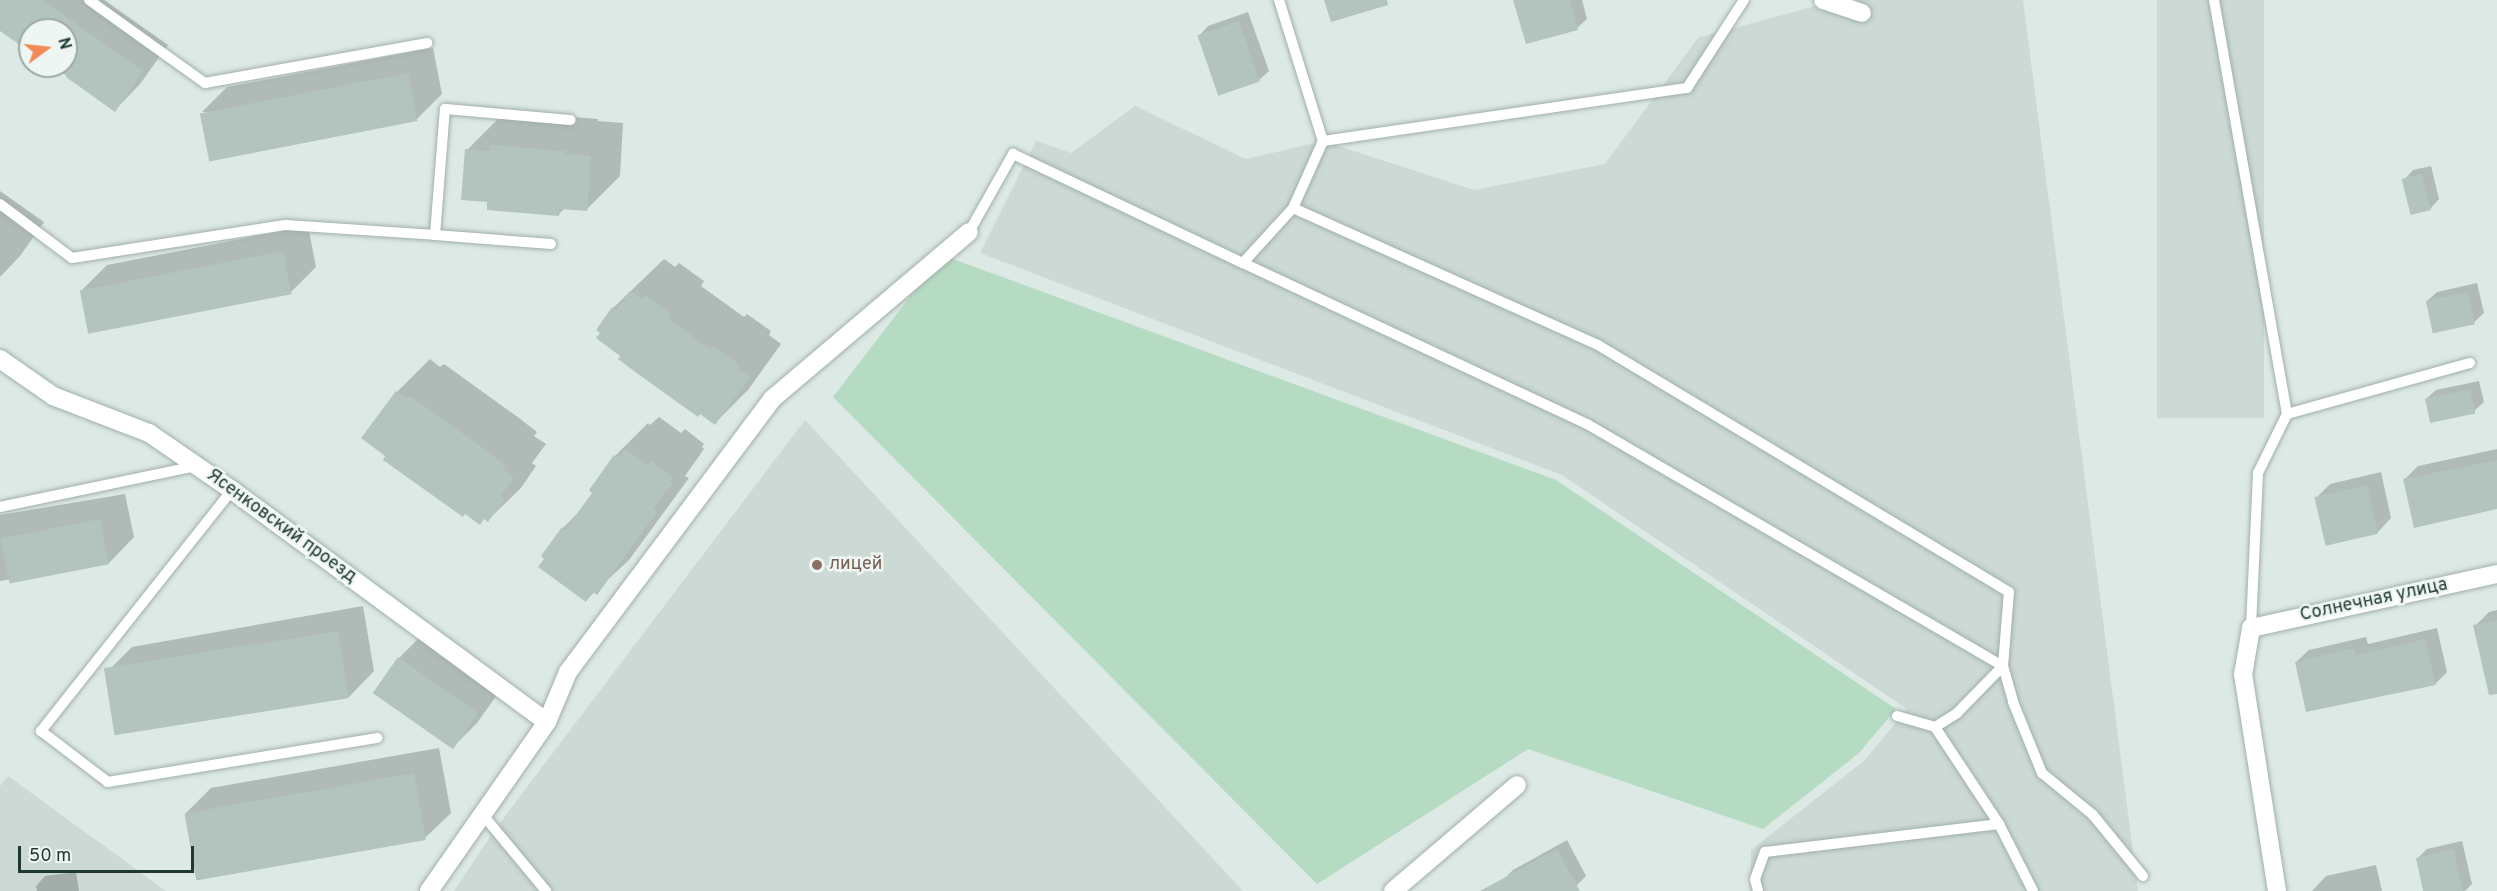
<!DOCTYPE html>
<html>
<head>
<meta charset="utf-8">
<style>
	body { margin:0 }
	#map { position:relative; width:2497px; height:891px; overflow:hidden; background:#dde9e5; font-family:Overpass,sans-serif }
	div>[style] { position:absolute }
	.built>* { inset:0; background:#ccd9d4; transform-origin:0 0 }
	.green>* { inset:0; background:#b6dbc3 }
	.shadow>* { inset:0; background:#0003 }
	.building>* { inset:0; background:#b3c4be; transform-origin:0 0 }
	.roads { filter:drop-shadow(0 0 2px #a0b0ac) drop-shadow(0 0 2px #a0b0ac) }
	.lane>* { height:10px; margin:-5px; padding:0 5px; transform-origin:5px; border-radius:5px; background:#fff }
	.street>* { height:18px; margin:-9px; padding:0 9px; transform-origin:9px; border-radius:9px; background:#fff }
	.dots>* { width:16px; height:16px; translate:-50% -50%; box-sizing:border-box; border:3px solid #eef6f3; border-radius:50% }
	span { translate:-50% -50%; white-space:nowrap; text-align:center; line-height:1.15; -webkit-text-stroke:5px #eef6f3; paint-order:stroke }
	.street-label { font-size:18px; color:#1f3834 }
	.education-label { font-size:18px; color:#785e54 }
	.left { translate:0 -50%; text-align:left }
	.north { position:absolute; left:18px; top:18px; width:60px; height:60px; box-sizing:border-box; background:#eef6f3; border:2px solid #9baaa7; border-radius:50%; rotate:75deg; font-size:16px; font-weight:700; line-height:24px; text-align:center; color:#1f3834 }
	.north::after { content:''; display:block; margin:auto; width:21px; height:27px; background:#f18a54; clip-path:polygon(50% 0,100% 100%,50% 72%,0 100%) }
	.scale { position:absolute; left:18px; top:846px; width:176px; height:27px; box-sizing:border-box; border:3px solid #1f3834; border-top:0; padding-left:8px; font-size:18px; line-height:21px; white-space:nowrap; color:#1f3834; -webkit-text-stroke:4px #eef6f3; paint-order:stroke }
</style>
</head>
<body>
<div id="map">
	<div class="built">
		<i style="clip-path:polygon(1837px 0,2023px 0,2138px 891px,1751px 891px,1751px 850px,1865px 760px,1907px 709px,1562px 475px,980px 253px,1036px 141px,1071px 153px,1135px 106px,1246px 159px,1323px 141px,1474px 190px,1605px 164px,1698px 38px)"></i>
		<i style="left:2157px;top:0;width:107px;height:418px"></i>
		<i style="clip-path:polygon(805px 420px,1243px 891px,454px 891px,496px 828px)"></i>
		<i style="clip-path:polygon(8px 776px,166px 891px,0 891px,0 786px)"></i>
	</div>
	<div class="green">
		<i style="clip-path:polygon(942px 255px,1556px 480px,1896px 709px,1859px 753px,1763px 829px,1528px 749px,1317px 884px,833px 397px)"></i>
	</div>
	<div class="shadow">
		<i style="clip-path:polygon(0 0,104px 0,168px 45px,140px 84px,115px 110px,53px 66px,66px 66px,66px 30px,30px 30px,30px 50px,0 29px)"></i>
		<i style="clip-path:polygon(1515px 0,1582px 0,1587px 19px,1577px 28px)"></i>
		<i style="clip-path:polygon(1248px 12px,1269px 71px,1259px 80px,1199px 36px,1208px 26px)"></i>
		<i style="clip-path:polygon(433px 48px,442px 94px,416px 120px,202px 112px,227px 87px)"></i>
		<i style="clip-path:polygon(524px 113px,598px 119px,598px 121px,623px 123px,620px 176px,587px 209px,565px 208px,559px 214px,489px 201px,467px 150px,500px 117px)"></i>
		<i style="clip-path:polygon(2431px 166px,2439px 199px,2430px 209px,2404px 180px,2413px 170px)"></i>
		<i style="clip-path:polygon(0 191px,44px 222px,20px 256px,0 277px)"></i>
		<i style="clip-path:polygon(308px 226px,316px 267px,290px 293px,81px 291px,107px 265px)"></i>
		<i style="clip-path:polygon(664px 259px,675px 267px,679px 263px,704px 281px,701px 286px,744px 317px,747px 314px,771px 331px,769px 335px,781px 344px,748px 390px,715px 423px,622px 355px,613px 308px)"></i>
		<i style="clip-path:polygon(2477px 283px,2484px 313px,2474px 322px,2427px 301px,2437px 292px)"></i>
		<i style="clip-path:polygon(430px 359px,440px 367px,444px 364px,519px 418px,537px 432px,534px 436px,546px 444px,532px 463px,536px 466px,521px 488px,488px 520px,363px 438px,397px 392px)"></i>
		<i style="clip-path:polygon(2479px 381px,2484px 402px,2474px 411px,2426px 399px,2436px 390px)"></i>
		<i style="clip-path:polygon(659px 417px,681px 433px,685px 429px,704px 444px,702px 447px,704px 449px,685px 476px,689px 478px,629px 560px,586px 600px,563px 528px,584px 507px,615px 456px,648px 423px,650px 425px)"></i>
		<i style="clip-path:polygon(2497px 449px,2497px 508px,2404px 480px,2418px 466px)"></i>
		<i style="clip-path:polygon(2381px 472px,2391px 518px,2377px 533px,2316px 498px,2330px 484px)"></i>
		<i style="clip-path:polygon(125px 494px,134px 537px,109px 563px,0 581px,0 515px)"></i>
		<i style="clip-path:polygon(363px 606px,374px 671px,349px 697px,107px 672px,132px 647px)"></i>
		<i style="clip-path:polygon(2497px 610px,2497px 672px,2475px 626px,2489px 612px)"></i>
		<i style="clip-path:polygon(2437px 628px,2447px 672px,2435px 684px,2296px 662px,2309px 650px,2366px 637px,2368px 644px)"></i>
		<i style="clip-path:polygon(425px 632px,502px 688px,477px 723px,452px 748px,374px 693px,399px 658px)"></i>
		<i style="clip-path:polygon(439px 748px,451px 813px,425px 838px,186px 813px,211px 788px)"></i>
		<i style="clip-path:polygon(1567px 840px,1586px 876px,1577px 885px,1567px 891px,1510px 891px,1503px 880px,1513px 870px)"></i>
		<i style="clip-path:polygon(2462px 841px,2472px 884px,2465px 891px,2425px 891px,2418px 858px,2427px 849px)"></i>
		<i style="clip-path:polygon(2376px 865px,2382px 891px,2312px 891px,2326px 876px)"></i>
		<i style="clip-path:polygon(76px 872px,79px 891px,37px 891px,36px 886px,45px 876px)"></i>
	</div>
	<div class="building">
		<i style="clip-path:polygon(0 0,42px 0,143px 71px,115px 112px,66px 77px,66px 30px,30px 30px,30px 52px,0 31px)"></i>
		<i style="clip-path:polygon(1324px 0,1387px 0,1388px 5px,1331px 22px)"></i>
		<i style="clip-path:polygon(1513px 0,1570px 0,1578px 30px,1526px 44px)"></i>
		<i style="left:1239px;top:21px;width:64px;height:44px;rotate:71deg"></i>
		<i style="left:408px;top:73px;width:49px;height:212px;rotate:79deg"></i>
		<i style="clip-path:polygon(490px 145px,566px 151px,565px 154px,591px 156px,587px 211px,560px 209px,559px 216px,487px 210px,487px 202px,461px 200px,465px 149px,489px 151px)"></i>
		<i style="left:2422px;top:174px;width:37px;height:21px;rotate:76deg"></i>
		<i style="left:283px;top:251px;width:44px;height:207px;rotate:79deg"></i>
		<i style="clip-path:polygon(630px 291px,642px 299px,645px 295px,672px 315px,669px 319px,710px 349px,713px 346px,740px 365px,737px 369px,750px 377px,715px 425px,700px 414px,698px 417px,638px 374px,618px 359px,620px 356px,596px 338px,600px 333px,596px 330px,612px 307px,616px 310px)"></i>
		<i style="left:2468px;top:292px;width:33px;height:43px;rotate:78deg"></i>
		<i style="left:2470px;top:389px;width:25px;height:46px;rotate:78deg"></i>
		<i style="clip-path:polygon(396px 391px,407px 399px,410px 396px,486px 450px,505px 465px,503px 469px,514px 477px,501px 496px,505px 499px,488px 522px,484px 519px,480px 525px,465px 514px,463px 517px,383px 460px,385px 456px,361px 438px)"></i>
		<i style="clip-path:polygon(625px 449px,648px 465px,651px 461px,673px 477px,670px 481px,673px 483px,653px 509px,657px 512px,597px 595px,593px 592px,586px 602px,538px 567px,544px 559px,541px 556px,562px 527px,565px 530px,592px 493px,589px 490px,614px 455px,618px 458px)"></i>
		<i style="clip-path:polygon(2497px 460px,2497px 509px,2414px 528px,2403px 479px)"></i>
		<i style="left:2367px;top:485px;width:50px;height:54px;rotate:77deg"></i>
		<i style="left:100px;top:519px;width:46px;height:101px;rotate:79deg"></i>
		<i style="clip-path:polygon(2497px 620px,2497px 694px,2489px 695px,2473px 625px)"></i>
		<i style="left:338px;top:631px;width:68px;height:237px;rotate:81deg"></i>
		<i style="clip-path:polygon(2425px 639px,2436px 685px,2306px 712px,2295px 662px,2354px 648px,2356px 655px)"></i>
		<i style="left:398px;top:657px;width:98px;height:44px;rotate:35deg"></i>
		<i style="left:414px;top:773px;width:68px;height:233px;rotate:80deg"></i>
		<i style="clip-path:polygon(1557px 849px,1580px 891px,1480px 891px)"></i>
		<i style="clip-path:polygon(2453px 849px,2463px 891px,2423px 891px,2416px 858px)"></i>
	</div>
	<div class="roads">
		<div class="lane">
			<i style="left:89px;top:0;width:143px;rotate:35.6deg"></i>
			<i style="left:205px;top:83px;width:226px;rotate:-10.2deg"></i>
			<i style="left:1279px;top:0;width:148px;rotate:72.7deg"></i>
			<i style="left:2214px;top:0;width:420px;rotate:80deg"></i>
			<i style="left:2287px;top:414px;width:66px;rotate:116.2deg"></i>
			<i style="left:2258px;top:473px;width:155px;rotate:92.6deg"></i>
			<i style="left:0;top:204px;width:90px;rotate:36.9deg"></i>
			<i style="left:72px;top:258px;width:217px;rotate:-8.8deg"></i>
			<i style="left:286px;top:225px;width:149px;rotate:3.8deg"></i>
			<i style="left:1293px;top:208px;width:73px;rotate:-65.9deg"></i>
			<i style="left:1323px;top:141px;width:368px;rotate:-8.3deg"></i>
			<i style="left:1687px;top:88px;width:105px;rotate:-57.1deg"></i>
			<i style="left:969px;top:232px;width:90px;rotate:-60.6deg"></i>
			<i style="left:1013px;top:154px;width:255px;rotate:25.4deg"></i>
			<i style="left:1243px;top:263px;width:380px;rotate:25.1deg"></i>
			<i style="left:1587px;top:424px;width:481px;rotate:30.2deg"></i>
			<i style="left:2003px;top:666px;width:74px;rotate:-85.4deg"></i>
			<i style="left:2009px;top:592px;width:480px;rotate:-149deg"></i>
			<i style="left:1598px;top:345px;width:334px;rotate:-155.8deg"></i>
			<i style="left:1293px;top:208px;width:74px;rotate:132.3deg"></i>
			<i style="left:551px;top:244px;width:116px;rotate:-175.6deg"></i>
			<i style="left:435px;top:235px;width:126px;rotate:-85.5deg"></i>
			<i style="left:445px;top:109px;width:126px;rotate:5deg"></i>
			<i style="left:2287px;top:414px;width:190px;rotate:-15.6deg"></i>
			<i style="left:232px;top:490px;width:308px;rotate:128.4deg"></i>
			<i style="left:41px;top:731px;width:84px;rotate:37.3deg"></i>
			<i style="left:108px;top:782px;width:273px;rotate:-9.3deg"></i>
			<i style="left:0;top:507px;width:200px;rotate:-11.8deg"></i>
			<i style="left:1897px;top:716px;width:40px;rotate:16deg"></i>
			<i style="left:1935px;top:727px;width:26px;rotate:-32deg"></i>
			<i style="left:1957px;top:713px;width:66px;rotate:-45.6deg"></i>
			<i style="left:2003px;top:666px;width:37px;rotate:74deg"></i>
			<i style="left:2013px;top:702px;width:77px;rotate:67.8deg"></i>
			<i style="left:2042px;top:773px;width:66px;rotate:39.5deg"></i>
			<i style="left:2093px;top:815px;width:79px;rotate:50.7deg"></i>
			<i style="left:1935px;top:727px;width:116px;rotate:56.6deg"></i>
			<i style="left:1999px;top:824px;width:75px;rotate:63.1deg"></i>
			<i style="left:483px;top:815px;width:99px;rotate:50.3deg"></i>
			<i style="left:1758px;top:891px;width:12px;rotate:-104deg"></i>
			<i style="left:1755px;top:879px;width:29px;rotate:-70deg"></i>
			<i style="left:1765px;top:852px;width:236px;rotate:-6.8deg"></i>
		</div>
		<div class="street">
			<i style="left:1823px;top:0;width:41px;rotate:18.4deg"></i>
			<i style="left:0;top:359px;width:65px;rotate:34.9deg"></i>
			<i style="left:53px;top:396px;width:103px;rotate:21.1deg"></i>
			<i style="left:149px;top:433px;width:101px;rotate:34.5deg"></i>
			<i style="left:232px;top:490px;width:391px;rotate:36.4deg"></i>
			<i style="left:429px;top:891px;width:206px;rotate:-55.1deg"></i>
			<i style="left:547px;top:722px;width:54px;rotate:-67.2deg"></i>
			<i style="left:568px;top:672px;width:341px;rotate:-53.2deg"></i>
			<i style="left:772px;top:399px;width:258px;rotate:-40.3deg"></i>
			<i style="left:1393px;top:891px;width:163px;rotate:-40.5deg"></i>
			<i style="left:2277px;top:891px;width:219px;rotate:-98.9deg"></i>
			<i style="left:2243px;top:675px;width:48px;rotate:-80.3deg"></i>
			<i style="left:2251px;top:628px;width:252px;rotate:-12.4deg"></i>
		</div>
	</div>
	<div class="dots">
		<i style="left:817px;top:565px;background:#8d6e63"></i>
	</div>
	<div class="street-label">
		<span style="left:281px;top:527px;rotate:36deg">Ясенковский проезд</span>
		<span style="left:2374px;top:601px;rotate:-12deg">Солнечная улица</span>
	</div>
	<div class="education-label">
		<span class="left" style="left:829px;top:565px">лицей</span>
	</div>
	<div class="north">N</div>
	<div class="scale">50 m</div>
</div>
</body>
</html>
